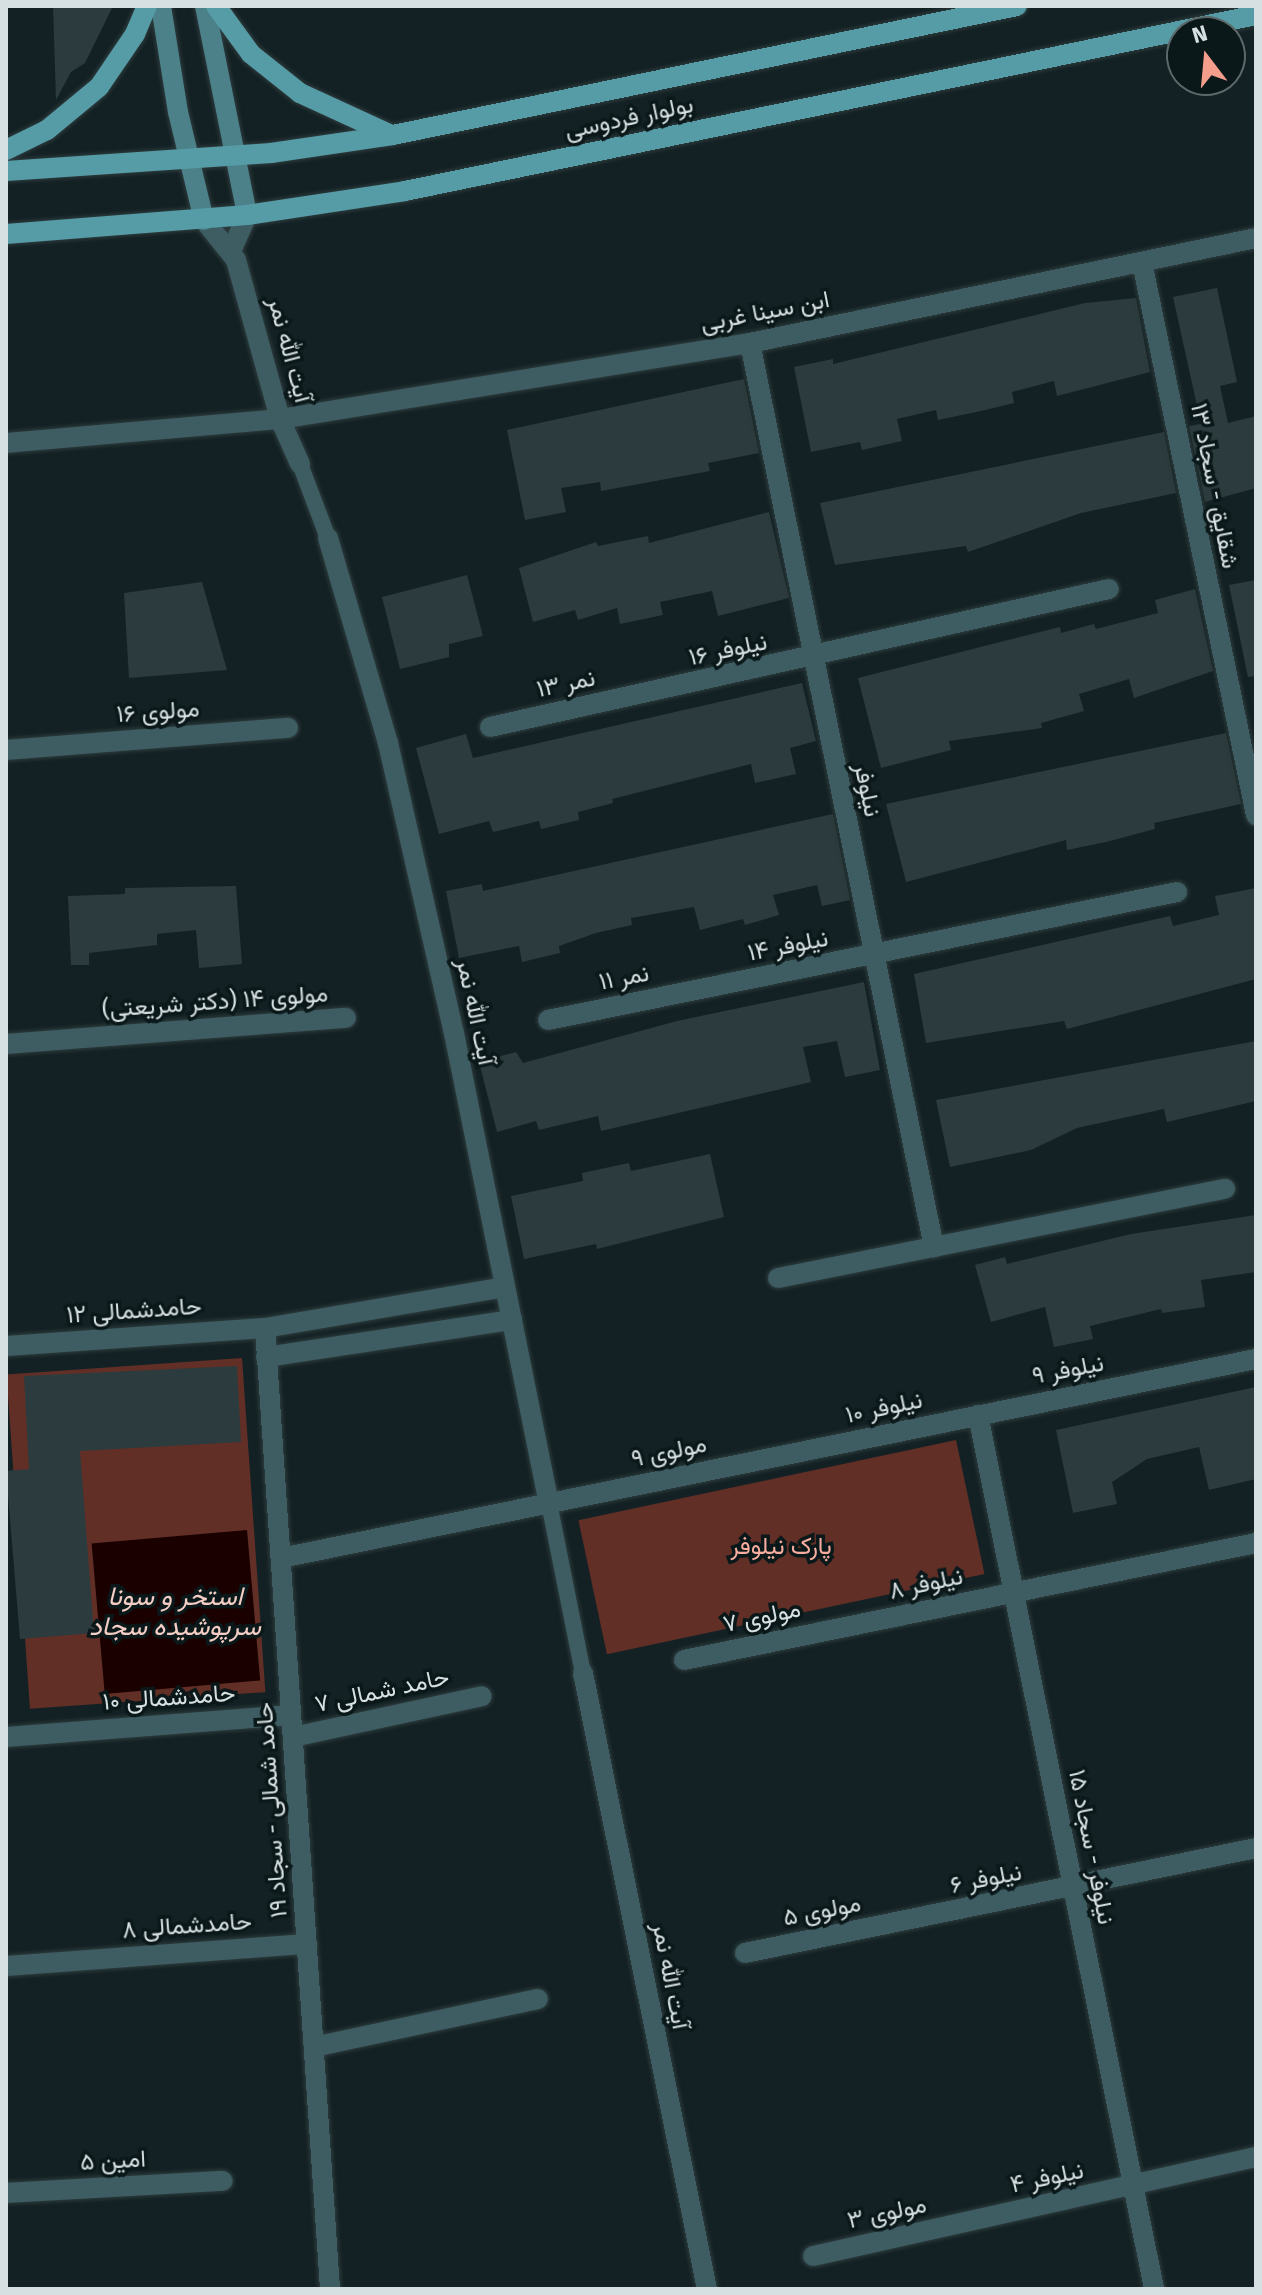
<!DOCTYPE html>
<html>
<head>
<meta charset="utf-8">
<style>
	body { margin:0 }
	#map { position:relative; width:1262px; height:2295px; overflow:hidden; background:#132124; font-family:"Fira Sans",Vazirmatn,sans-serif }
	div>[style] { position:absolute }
	.green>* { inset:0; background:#622f27; transform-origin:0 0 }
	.water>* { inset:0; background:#1b0000; transform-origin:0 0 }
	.building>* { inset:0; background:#2c3b3d }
	.roads { filter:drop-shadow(0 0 2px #2e3c3e) drop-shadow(0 0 2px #2e3c3e) }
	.pedestrian>* { height:16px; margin:-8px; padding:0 8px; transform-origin:8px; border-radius:8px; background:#3d5d62 }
	.minor>* { height:20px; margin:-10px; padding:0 10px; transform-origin:10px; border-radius:10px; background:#3d5d62 }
	.secondary>* { height:20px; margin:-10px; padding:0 10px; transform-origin:10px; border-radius:10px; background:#4c8189 }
	.primary>* { height:20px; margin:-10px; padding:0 10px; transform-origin:10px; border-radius:10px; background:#569ca7 }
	span { translate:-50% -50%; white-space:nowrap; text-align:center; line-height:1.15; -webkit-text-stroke:7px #0a181a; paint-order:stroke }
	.street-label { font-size:24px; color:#d6dfe1 }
	.park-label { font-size:24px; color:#f9ad9f }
	.water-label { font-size:26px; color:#f4cdc5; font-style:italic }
	.frame { position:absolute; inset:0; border:8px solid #d6dfe1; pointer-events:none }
	.north { position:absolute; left:1166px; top:16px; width:80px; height:80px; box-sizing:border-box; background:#0a181a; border:2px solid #5c686a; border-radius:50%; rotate:344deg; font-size:22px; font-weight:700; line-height:32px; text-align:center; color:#d6dfe1 }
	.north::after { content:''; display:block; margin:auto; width:28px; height:36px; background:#f49d8d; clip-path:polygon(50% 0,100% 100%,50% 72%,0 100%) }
</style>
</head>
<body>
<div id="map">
	<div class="green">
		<i style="left:242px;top:1358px;width:335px;height:236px;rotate:86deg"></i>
		<i style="left:956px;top:1440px;width:137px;height:386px;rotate:78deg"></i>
	</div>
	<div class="water">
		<i style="left:247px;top:1530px;width:151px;height:156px;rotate:85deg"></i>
	</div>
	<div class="building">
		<i style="clip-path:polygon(53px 6px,113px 6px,85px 63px,71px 72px,56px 100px)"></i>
		<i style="clip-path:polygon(1217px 288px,1237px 382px,1220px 386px,1228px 423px,1256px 416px,1256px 488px,1205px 502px,1189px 426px,1201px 424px,1173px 297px)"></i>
		<i style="clip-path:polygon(1136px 298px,1150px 372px,1057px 396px,1054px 381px,1012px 392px,1014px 403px,981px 411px,938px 420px,936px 410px,897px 419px,902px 441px,862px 450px,860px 442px,811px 452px,794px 367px,833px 359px,833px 364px,1085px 303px)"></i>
		<i style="clip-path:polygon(744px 379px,759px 453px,708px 463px,710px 471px,601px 491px,600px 482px,561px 488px,566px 512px,525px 520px,507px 430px)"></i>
		<i style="clip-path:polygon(1164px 432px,1176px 493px,1081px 513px,968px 552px,966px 546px,835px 565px,820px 503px)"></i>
		<i style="clip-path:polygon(769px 512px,789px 598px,718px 616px,712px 591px,660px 602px,663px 615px,620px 624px,617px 608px,578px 620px,575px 610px,533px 622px,519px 568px,596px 542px,598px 546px,648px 536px,649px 543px)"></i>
		<i style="clip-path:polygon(467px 575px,483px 636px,449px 644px,449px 657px,400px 669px,382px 597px)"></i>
		<i style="clip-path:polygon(1256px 580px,1256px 676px,1248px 677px,1229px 585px)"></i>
		<i style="clip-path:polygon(202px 582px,227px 670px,129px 678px,124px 593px)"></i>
		<i style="clip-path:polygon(1195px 589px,1213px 671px,1134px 698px,1129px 679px,1079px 694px,1084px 711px,1041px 723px,1042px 728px,949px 741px,951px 750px,881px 768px,858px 678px,1060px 627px,1061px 633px,1094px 624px,1096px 629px,1158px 613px,1155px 600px)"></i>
		<i style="clip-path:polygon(802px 683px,816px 741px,790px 748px,796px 774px,755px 783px,751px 764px,612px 799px,613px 803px,578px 812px,579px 820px,541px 829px,539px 821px,493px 832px,489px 821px,439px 834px,416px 748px,466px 734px,473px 758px)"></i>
		<i style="clip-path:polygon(1226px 733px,1241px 804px,1154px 823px,1155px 829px,1106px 842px,1067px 850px,1066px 840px,906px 882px,886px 804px)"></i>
		<i style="clip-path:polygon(833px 814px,850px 900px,822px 906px,817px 885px,773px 895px,779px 915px,745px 925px,743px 919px,700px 930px,694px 907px,631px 918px,632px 925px,596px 933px,559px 946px,560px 953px,522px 962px,519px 946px,459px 958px,446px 891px,482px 884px,483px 891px)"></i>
		<i style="clip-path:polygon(236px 886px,242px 964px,199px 968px,196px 930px,157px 934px,157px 945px,89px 953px,89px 965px,71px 965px,68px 896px,125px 894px,125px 888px)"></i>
		<i style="clip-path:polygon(1256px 888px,1256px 979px,1067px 1029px,1064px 1021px,926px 1043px,914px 974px,1170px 916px,1173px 926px,1219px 915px,1215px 896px)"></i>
		<i style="clip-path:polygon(864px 982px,880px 1070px,845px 1077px,837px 1041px,803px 1047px,811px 1082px,601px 1131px,598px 1116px,539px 1130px,536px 1121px,497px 1132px,479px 1062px,516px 1052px,523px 1063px,677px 1021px)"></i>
		<i style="clip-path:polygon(1256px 1041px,1256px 1101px,1167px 1122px,1164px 1109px,1077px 1128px,1031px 1150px,950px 1167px,936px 1100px)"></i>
		<i style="clip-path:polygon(710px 1154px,724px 1217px,597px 1249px,596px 1244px,524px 1259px,511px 1196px,583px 1181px,582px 1173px,629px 1163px,631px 1171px)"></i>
		<i style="clip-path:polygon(1256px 1215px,1256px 1272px,1201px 1280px,1205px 1307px,1162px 1313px,1161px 1309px,1090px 1326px,1093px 1339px,1054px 1347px,1045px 1307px,991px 1322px,975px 1265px,1005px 1257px,1007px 1264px,1131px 1234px)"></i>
		<i style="clip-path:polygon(237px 1366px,241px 1442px,80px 1451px,94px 1633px,20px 1639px,6px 1471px,29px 1469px,24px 1376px)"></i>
		<i style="clip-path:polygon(1256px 1387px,1256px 1479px,1209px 1490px,1199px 1447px,1147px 1459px,1112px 1482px,1117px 1504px,1073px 1513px,1056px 1430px)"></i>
	</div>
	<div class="roads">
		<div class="pedestrian">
			<i style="left:300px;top:464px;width:79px;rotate:69.3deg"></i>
			<i style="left:549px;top:1503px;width:173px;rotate:78.7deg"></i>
		</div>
		<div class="minor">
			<i style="left:204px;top:220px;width:51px;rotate:51.3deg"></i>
			<i style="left:236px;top:260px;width:165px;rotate:74.5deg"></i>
			<i style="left:280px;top:419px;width:49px;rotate:66deg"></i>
			<i style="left:232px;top:249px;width:37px;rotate:-66deg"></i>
			<i style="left:1142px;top:262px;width:565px;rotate:78.35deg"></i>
			<i style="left:750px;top:343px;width:923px;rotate:78.5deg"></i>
			<i style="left:6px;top:443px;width:275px;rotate:-5deg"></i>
			<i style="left:280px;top:419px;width:476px;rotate:-9.2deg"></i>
			<i style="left:750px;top:343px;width:517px;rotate:-11.72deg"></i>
			<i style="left:328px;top:538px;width:214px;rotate:73.7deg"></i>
			<i style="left:388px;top:743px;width:297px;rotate:77.2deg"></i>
			<i style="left:454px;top:1033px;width:480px;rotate:78.6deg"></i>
			<i style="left:490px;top:727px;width:634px;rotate:-12.57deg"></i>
			<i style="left:6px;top:750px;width:283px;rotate:-4.5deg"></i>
			<i style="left:548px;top:1020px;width:642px;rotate:-11.5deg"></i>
			<i style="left:6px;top:1044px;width:341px;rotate:-4.4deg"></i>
			<i style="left:778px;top:1278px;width:456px;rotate:-11.3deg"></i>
			<i style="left:265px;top:1328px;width:963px;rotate:86.13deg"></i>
			<i style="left:6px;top:1346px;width:260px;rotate:-4deg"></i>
			<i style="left:265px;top:1328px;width:243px;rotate:-9.7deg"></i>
			<i style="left:266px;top:1357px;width:249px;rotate:-8.6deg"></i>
			<i style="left:978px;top:1415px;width:892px;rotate:78.61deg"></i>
			<i style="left:281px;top:1558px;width:995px;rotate:-11.54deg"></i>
			<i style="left:684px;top:1660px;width:584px;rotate:-11.56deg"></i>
			<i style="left:583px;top:1673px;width:628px;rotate:78.62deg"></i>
			<i style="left:6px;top:1737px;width:286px;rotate:-4.4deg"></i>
			<i style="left:293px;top:1737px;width:193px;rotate:-12.2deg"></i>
			<i style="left:745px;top:1953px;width:522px;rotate:-11.61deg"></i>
			<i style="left:6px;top:1966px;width:302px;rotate:-4.2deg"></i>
			<i style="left:314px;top:2047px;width:229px;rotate:-12.1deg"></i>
			<i style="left:6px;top:2193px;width:217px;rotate:-3.2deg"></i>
			<i style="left:813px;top:2256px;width:454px;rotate:-12.6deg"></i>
		</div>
		<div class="secondary">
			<i style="left:161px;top:6px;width:107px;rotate:80.9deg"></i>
			<i style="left:178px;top:112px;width:111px;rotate:76.5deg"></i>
			<i style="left:205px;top:6px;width:213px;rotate:78.6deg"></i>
		</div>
		<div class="primary">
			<i style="left:216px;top:6px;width:59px;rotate:53.9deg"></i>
			<i style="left:251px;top:54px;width:63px;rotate:38.5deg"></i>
			<i style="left:300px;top:93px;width:98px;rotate:24.7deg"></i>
			<i style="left:6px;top:150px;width:46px;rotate:-26deg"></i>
			<i style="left:47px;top:130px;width:67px;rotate:-39.6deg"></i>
			<i style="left:99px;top:87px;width:64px;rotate:-55.8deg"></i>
			<i style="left:135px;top:34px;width:30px;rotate:-67deg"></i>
			<i style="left:6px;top:171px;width:266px;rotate:-3.9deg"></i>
			<i style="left:271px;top:153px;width:123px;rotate:-8.4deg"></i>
			<i style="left:393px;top:135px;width:637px;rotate:-11.68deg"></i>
			<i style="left:6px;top:234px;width:242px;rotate:-4.5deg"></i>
			<i style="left:247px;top:215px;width:160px;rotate:-8.6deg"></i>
			<i style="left:405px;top:191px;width:869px;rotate:-11.68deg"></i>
		</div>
	</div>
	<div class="street-label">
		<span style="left:629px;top:118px;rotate:-12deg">بولوار فردوسی</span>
		<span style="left:765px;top:312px;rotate:-11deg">ابن سینا غربی</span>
		<span style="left:289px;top:350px;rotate:75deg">آیت الله نمر</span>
		<span style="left:1214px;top:486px;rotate:79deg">شقایق - سجاد ۱۳</span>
		<span style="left:728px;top:650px;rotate:-12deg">نیلوفر ۱۶</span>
		<span style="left:566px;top:684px;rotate:-12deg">نمر ۱۳</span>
		<span style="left:158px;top:712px;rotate:-4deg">مولوی ۱۶</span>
		<span style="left:867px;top:790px;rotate:78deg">نیلوفر</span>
		<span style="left:788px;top:946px;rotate:-11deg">نیلوفر ۱۴</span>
		<span style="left:624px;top:978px;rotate:-11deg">نمر ۱۱</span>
		<span style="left:215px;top:1002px;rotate:-4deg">مولوی ۱۴ (دکتر شریعتی)</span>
		<span style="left:475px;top:1012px;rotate:78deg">آیت الله نمر</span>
		<span style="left:134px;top:1311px;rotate:-4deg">حامدشمالی ۱۲</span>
		<span style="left:1068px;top:1370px;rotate:-11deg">نیلوفر ۹</span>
		<span style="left:884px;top:1408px;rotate:-12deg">نیلوفر ۱۰</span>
		<span style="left:669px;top:1452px;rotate:-12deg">مولوی ۹</span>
		<span style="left:926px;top:1584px;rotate:-12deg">نیلوفر ۸</span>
		<span style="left:762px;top:1617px;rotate:-12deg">مولوی ۷</span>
		<span style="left:382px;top:1691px;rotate:-12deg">حامد شمالی ۷</span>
		<span style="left:169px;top:1698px;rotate:-4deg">حامدشمالی ۱۰</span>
		<span style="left:272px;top:1810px;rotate:-94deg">حامد شمالی - سجاد ۱۹</span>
		<span style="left:1091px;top:1847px;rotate:79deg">نیلوفر - سجاد ۱۵</span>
		<span style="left:986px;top:1879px;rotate:-11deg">نیلوفر ۶</span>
		<span style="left:822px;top:1911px;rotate:-11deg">مولوی ۵</span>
		<span style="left:187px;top:1926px;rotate:-4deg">حامدشمالی ۸</span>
		<span style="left:670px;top:1976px;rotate:79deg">آیت الله نمر</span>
		<span style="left:113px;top:2161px;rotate:-3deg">امین ۵</span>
		<span style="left:1047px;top:2178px;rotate:-12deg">نیلوفر ۴</span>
		<span style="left:887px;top:2213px;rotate:-12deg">مولوی ۳</span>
	</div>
	<div class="park-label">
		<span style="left:781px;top:1547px">پارک نیلوفر</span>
	</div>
	<div class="water-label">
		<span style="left:175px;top:1612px">استخر و سونا<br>سرپوشیده سجاد</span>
	</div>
	<div class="frame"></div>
	<div class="north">N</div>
</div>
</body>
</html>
